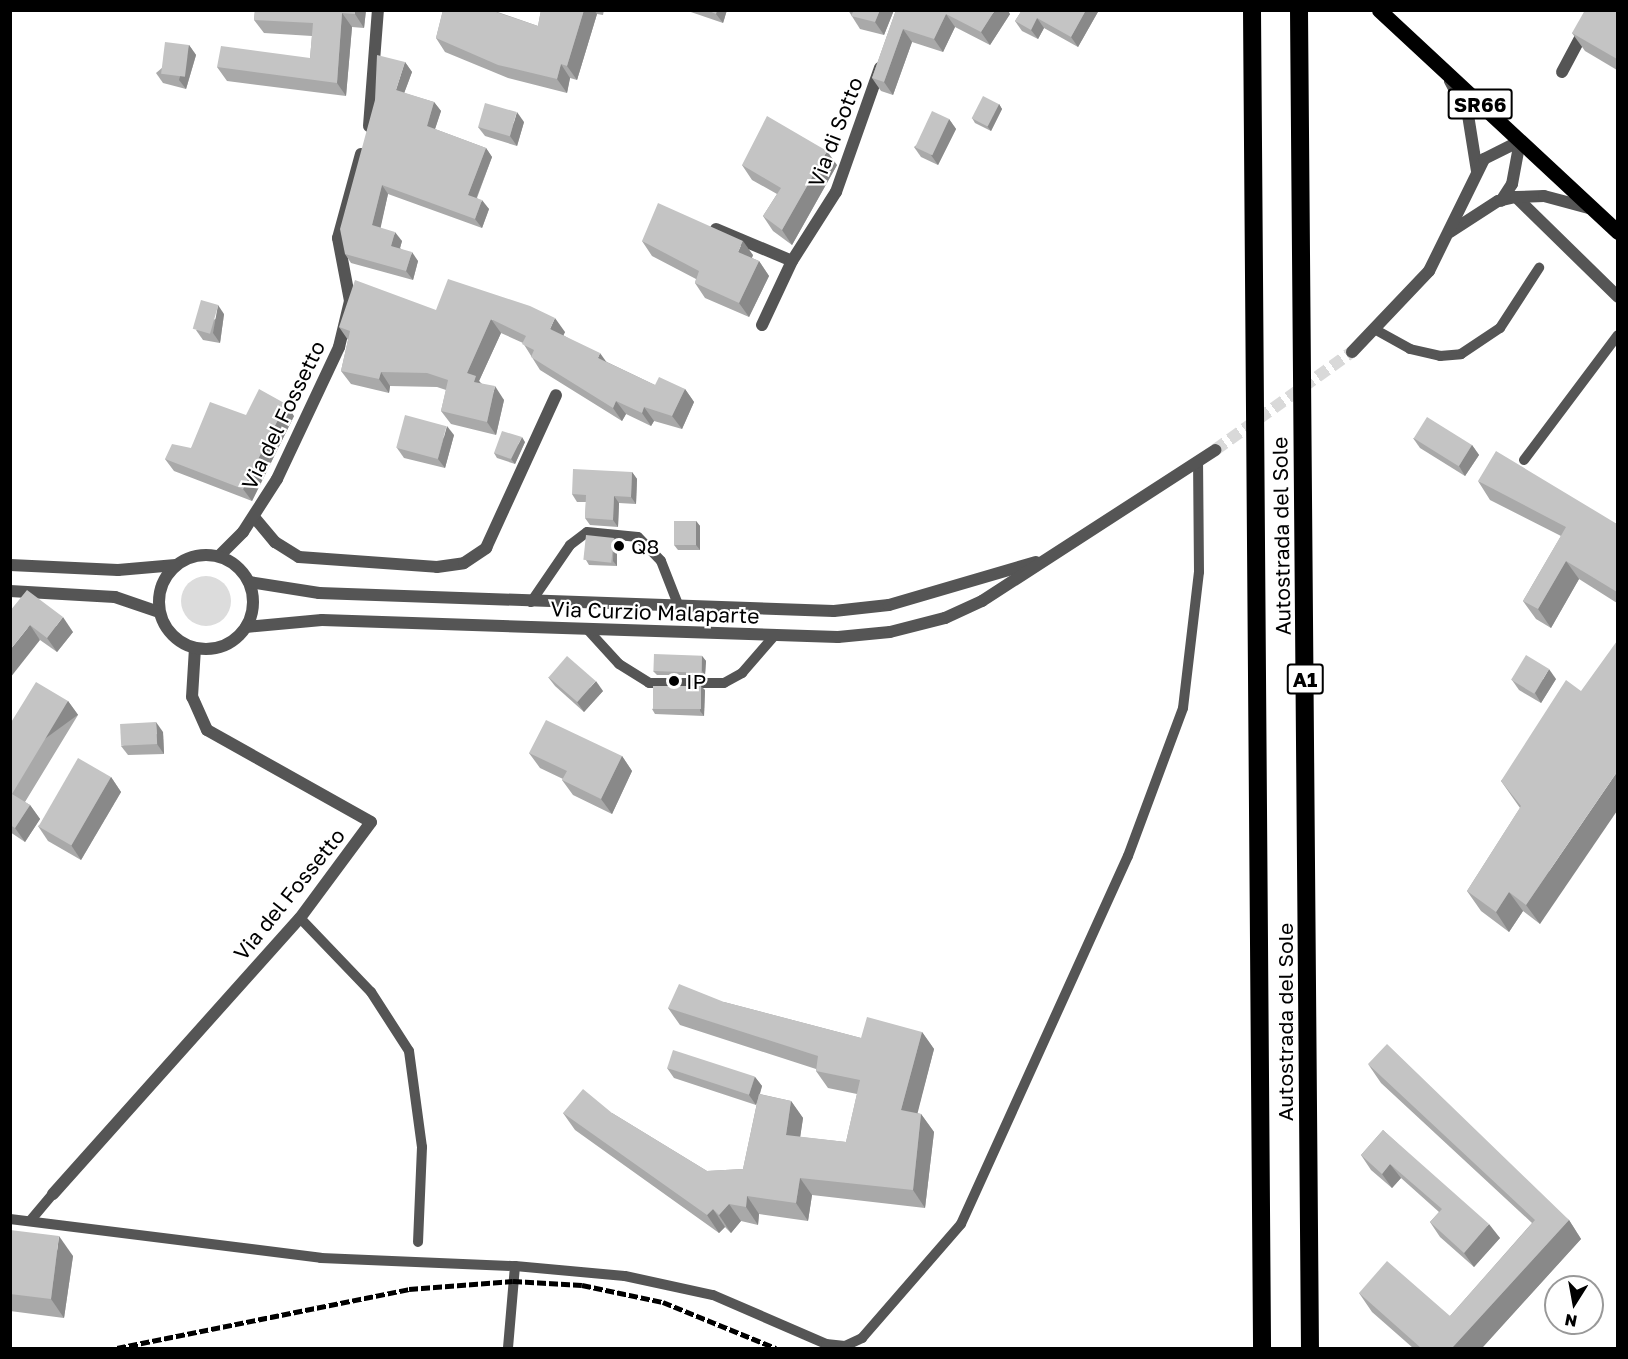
<!DOCTYPE html>
<html>
<head>
<meta charset="utf-8">
<style>
	body { margin:0 }
	#map { position:relative; width:1628px; height:1359px; overflow:hidden; background:#fff; font-family:"Golos Text",sans-serif }
	div>[style] { position:absolute }
	.green>* { inset:0; background:#dcdcdc }
	.round { border-radius:50% }
	.tertiary-tunnel>* { height:12px; margin-top:-6px; transform-origin:0; background:repeating-linear-gradient(90deg,#d9d9d9 0 12px,transparent 0 18px) }
	.service>* { height:10px; margin:-5px; padding:0 5px; transform-origin:5px; border-radius:5px; background:#555 }
	.minor>* { height:12px; margin:-6px; padding:0 6px; transform-origin:6px; border-radius:6px; background:#555 }
	.tertiary>* { height:12px; margin:-6px; padding:0 6px; transform-origin:6px; border-radius:6px; background:#555 }
	.tertiary>.ring { margin:-6px; padding:0; box-sizing:content-box; background:none; border:12px solid #555; border-radius:50% }
	.primary>* { height:15px; margin:-7.5px; padding:0 7.5px; transform-origin:7.5px; border-radius:7.5px; background:#000 }
	.motorway>* { height:18px; margin:-9px; padding:0 9px; transform-origin:9px; border-radius:9px; background:#000 }
	.rail>* { height:4.5px; margin-top:-2.25px; transform-origin:0; background:repeating-linear-gradient(90deg,#000 0 9px,transparent 0 12px) }
	.wall>* { inset:0; background:#a9a9a9 }
	.shaded-wall>* { inset:0; background:#898989; transform-origin:0 0 }
	.building>* { inset:0; background:#c4c4c4; transform-origin:0 0 }
	.dots>* { width:16px; height:16px; translate:-50% -50%; box-sizing:border-box; border:3px solid #fff; border-radius:50% }
	span { translate:-50% -50%; white-space:nowrap; text-align:center; line-height:1.15; -webkit-text-stroke:4.5px #fff; paint-order:stroke }
	.shield-label span { padding:2px 4px; background:#fff; border:2px solid; border-radius:4px; -webkit-text-stroke-width:0 }
	.shield-label { font-size:20px; color:#000; font-weight:700 }
	.street-label { font-size:21px; color:#000 }
	.poi-label { font-size:21px; color:#000 }
	.left { translate:0 -50%; text-align:left }
	.frame { position:absolute; inset:0; border:12px solid #000; pointer-events:none }
	.north { position:absolute; left:1544px; top:1275px; width:60px; height:60px; box-sizing:border-box; background:#fff; border:2px solid #999; border-radius:50%; rotate:191deg; font-size:16px; font-weight:700; line-height:24px; text-align:center; color:#000 }
	.north::after { content:''; display:block; margin:auto; width:21px; height:27px; background:#000; clip-path:polygon(50% 0,100% 100%,50% 72%,0 100%) }
</style>
</head>
<body>
<div id="map">
	<div class="green">
		<i class="round" style="left:181px;top:576px;width:50px;height:50px"></i>
	</div>
	<div class="tertiary-tunnel">
		<i style="left:1215px;top:450px;width:168px;rotate:-35.6deg"></i>
	</div>
	<div class="service">
		<i style="left:1376px;top:330px;width:39px;rotate:29deg"></i>
		<i style="left:1410px;top:349px;width:31px;rotate:13deg"></i>
		<i style="left:1440px;top:356px;width:21px;rotate:-5deg"></i>
		<i style="left:1461px;top:354px;width:47px;rotate:-33.7deg"></i>
		<i style="left:1500px;top:328px;width:72px;rotate:-57deg"></i>
		<i style="left:1524px;top:460px;width:156px;rotate:-53.1deg"></i>
		<i style="left:531px;top:602px;width:69px;rotate:-55.6deg"></i>
		<i style="left:570px;top:545px;width:21px;rotate:-37deg"></i>
		<i style="left:587px;top:532px;width:51px;rotate:5.6deg"></i>
		<i style="left:638px;top:537px;width:33px;rotate:46deg"></i>
		<i style="left:661px;top:561px;width:49px;rotate:68.6deg"></i>
		<i style="left:587px;top:629px;width:47px;rotate:47.6deg"></i>
		<i style="left:619px;top:664px;width:36px;rotate:32deg"></i>
		<i style="left:649px;top:683px;width:75px"></i>
		<i style="left:724px;top:683px;width:21px;rotate:-29deg"></i>
		<i style="left:742px;top:673px;width:50px;rotate:-49deg"></i>
		<i style="left:300px;top:918px;width:103px;rotate:46.2deg"></i>
		<i style="left:371px;top:992px;width:70px;rotate:57.2deg"></i>
		<i style="left:409px;top:1051px;width:97px;rotate:82.3deg"></i>
		<i style="left:422px;top:1147px;width:95px;rotate:92.4deg"></i>
		<i style="left:10px;top:1219px;width:313px;rotate:7.1deg"></i>
		<i style="left:321px;top:1258px;width:194px;rotate:2.4deg"></i>
		<i style="left:515px;top:1266px;width:82px;rotate:94.9deg"></i>
		<i style="left:30px;top:1221px;width:35px;rotate:-50deg"></i>
		<i style="left:515px;top:1266px;width:110px;rotate:5.2deg"></i>
		<i style="left:625px;top:1276px;width:90px;rotate:12.2deg"></i>
		<i style="left:713px;top:1295px;width:123px;rotate:23.4deg"></i>
		<i style="left:826px;top:1344px;width:19px;rotate:6deg"></i>
		<i style="left:845px;top:1346px;width:19px;rotate:-25deg"></i>
		<i style="left:862px;top:1338px;width:151px;rotate:-49deg"></i>
		<i style="left:961px;top:1224px;width:404px;rotate:-65.6deg"></i>
		<i style="left:1128px;top:856px;width:158px;rotate:-69.6deg"></i>
		<i style="left:1183px;top:708px;width:137px;rotate:-83.3deg"></i>
		<i style="left:1199px;top:572px;width:111px;rotate:-90.5deg"></i>
	</div>
	<div class="minor">
		<i style="left:1562px;top:72px;width:70px;rotate:-62deg"></i>
		<i style="left:369px;top:126px;width:116px;rotate:-85.6deg"></i>
		<i style="left:1516px;top:197px;width:143px;rotate:44.4deg"></i>
		<i style="left:716px;top:229px;width:82px;rotate:22.8deg"></i>
		<i style="left:762px;top:325px;width:71px;rotate:-64.9deg"></i>
		<i style="left:792px;top:261px;width:82px;rotate:-57.5deg"></i>
		<i style="left:836px;top:192px;width:132px;rotate:-70.5deg"></i>
		<i style="left:254px;top:517px;width:33px;rotate:50deg"></i>
		<i style="left:275px;top:542px;width:28px;rotate:32deg"></i>
		<i style="left:299px;top:557px;width:138px;rotate:4.1deg"></i>
		<i style="left:437px;top:567px;width:27px;rotate:-8deg"></i>
		<i style="left:464px;top:563px;width:27px;rotate:-34deg"></i>
		<i style="left:486px;top:548px;width:168px;rotate:-65.4deg"></i>
		<i style="left:219px;top:556px;width:34px;rotate:-45deg"></i>
		<i style="left:243px;top:532px;width:63px;rotate:-57.3deg"></i>
		<i style="left:277px;top:479px;width:146px;rotate:-64.8deg"></i>
		<i style="left:339px;top:347px;width:47px;rotate:-76.6deg"></i>
		<i style="left:350px;top:301px;width:64px;rotate:-100.8deg"></i>
		<i style="left:338px;top:238px;width:87px;rotate:-74.7deg"></i>
		<i style="left:53px;top:1194px;width:370px;rotate:-48.2deg"></i>
		<i style="left:300px;top:918px;width:119px;rotate:-53.5deg"></i>
		<i style="left:371px;top:822px;width:188px;rotate:-150.7deg"></i>
		<i style="left:207px;top:730px;width:36px;rotate:-114deg"></i>
		<i style="left:192px;top:697px;width:49px;rotate:-86.5deg"></i>
	</div>
	<div class="tertiary">
		<i style="left:1450px;top:81px;width:38px;rotate:62deg"></i>
		<i style="left:1468px;top:115px;width:57px;rotate:80.9deg"></i>
		<i style="left:1450px;top:232px;width:57px;rotate:-32.9deg"></i>
		<i style="left:1498px;top:201px;width:18px;rotate:-13deg"></i>
		<i style="left:1516px;top:197px;width:28px;rotate:-2deg"></i>
		<i style="left:1544px;top:196px;width:47px;rotate:14.9deg"></i>
		<i style="left:1352px;top:352px;width:112px;rotate:-46.5deg"></i>
		<i style="left:1429px;top:271px;width:125px;rotate:-63.8deg"></i>
		<i style="left:1484px;top:159px;width:40px;rotate:-26.6deg"></i>
		<i style="left:1520px;top:141px;width:44px;rotate:100.5deg"></i>
		<i style="left:1512px;top:184px;width:20px;rotate:123deg"></i>
		<i class="ring" style="left:159px;top:555px;width:82px;height:82px"></i>
		<i style="left:10px;top:565px;width:108px;rotate:2.7deg"></i>
		<i style="left:118px;top:570px;width:58px;rotate:-4.9deg"></i>
		<i style="left:249px;top:582px;width:71px;rotate:8.9deg"></i>
		<i style="left:319px;top:593px;width:515px;rotate:2deg"></i>
		<i style="left:834px;top:611px;width:55px;rotate:-6.2deg"></i>
		<i style="left:889px;top:605px;width:153px;rotate:-16.3deg"></i>
		<i style="left:10px;top:591px;width:105px;rotate:3.3deg"></i>
		<i style="left:115px;top:597px;width:46px;rotate:18.8deg"></i>
		<i style="left:246px;top:627px;width:76px;rotate:-5.3deg"></i>
		<i style="left:322px;top:620px;width:516px;rotate:1.89deg"></i>
		<i style="left:838px;top:637px;width:52px;rotate:-5.5deg"></i>
		<i style="left:890px;top:632px;width:57px;rotate:-14.3deg"></i>
		<i style="left:945px;top:618px;width:41px;rotate:-24.7deg"></i>
		<i style="left:982px;top:601px;width:278px;rotate:-32.9deg"></i>
	</div>
	<div class="primary">
		<i style="left:1379px;top:10px;width:326px;rotate:42.9deg"></i>
	</div>
	<div class="motorway">
		<i style="left:1252px;top:10px;width:1338px;rotate:89.57deg"></i>
		<i style="left:1299px;top:10px;width:1338px;rotate:89.53deg"></i>
	</div>
	<div class="rail">
		<i style="left:117px;top:1348px;width:298px;rotate:-11.4deg"></i>
		<i style="left:409px;top:1289px;width:104px;rotate:-4.4deg"></i>
		<i style="left:513px;top:1281px;width:69px;rotate:3.3deg"></i>
		<i style="left:582px;top:1285px;width:83px;rotate:11.9deg"></i>
		<i style="left:663px;top:1302px;width:122px;rotate:22.2deg"></i>
	</div>
	<div class="wall">
		<i style="clip-path:polygon(255px 10px,366px 10px,364px 28px,352px 27px,346px 96px,227px 81px,217px 67px,310px 58px,312px 36px,264px 33px,254px 20px)"></i>
		<i style="clip-path:polygon(443px 10px,492px 10px,538px 26px,541px 10px,604px 10px,603px 15px,597px 14px,577px 80px,570px 78px,567px 93px,508px 78px,445px 52px,436px 38px)"></i>
		<i style="clip-path:polygon(685px 10px,727px 10px,723px 23px)"></i>
		<i style="clip-path:polygon(848px 10px,894px 10px,884px 35px,860px 29px)"></i>
		<i style="clip-path:polygon(896px 10px,1010px 14px,990px 45px,955px 27px,943px 52px,912px 42px,893px 95px,881px 91px,872px 78px)"></i>
		<i style="clip-path:polygon(1022px 10px,1099px 10px,1078px 47px,1044px 28px,1038px 39px,1022px 31px,1015px 21px)"></i>
		<i style="clip-path:polygon(1617px 10px,1617px 70px,1585px 51px,1572px 33px)"></i>
		<i style="clip-path:polygon(189px 45px,196px 55px,186px 89px,163px 83px,156px 73px)"></i>
		<i style="clip-path:polygon(405px 62px,412px 72px,404px 93px,434px 102px,441px 111px,435px 129px,486px 148px,492px 157px,477px 198px,489px 209px,482px 228px,388px 194px,380px 228px,402px 241px,400px 248px,418px 261px,413px 280px,351px 263px,345px 254px)"></i>
		<i style="clip-path:polygon(999px 104px,1002px 109px,991px 131px,975px 123px,972px 118px)"></i>
		<i style="clip-path:polygon(949px 119px,956px 129px,938px 165px,921px 157px,914px 147px)"></i>
		<i style="clip-path:polygon(524px 122px,517px 146px,485px 136px,478px 127px)"></i>
		<i style="clip-path:polygon(742px 165px,837px 165px,792px 245px,773px 231px,763px 216px,777px 194px,752px 180px)"></i>
		<i style="clip-path:polygon(642px 241px,753px 255px,752px 258px,759px 261px,769px 276px,749px 317px,705px 298px,695px 283px,696px 279px,652px 256px)"></i>
		<i style="clip-path:polygon(436px 310px,565px 332px,563px 335px,607px 362px,655px 385px,685px 389px,694px 402px,682px 429px,654px 421px,651px 426px,626px 414px,622px 421px,540px 370px,523px 343px,501px 333px,479px 381px,481px 383px,504px 400px,496px 435px,451px 424px,441px 411px,446px 390px,437px 387px,390px 386px,389px 393px,351px 384px,341px 371px,348px 340px,339px 327px)"></i>
		<i style="clip-path:polygon(224px 314px,220px 343px,203px 340px,196px 330px)"></i>
		<i style="clip-path:polygon(246px 415px,294px 416px,252px 501px,174px 471px,165px 459px,191px 448px)"></i>
		<i style="clip-path:polygon(454px 435px,445px 468px,404px 458px,397px 448px)"></i>
		<i style="clip-path:polygon(1413px 438px,1472px 445px,1479px 455px,1465px 476px,1420px 448px)"></i>
		<i style="clip-path:polygon(525px 442px,515px 464px,497px 458px,494px 453px)"></i>
		<i style="clip-path:polygon(632px 472px,637px 479px,636px 504px,619px 503px,618px 527px,590px 525px,585px 518px,586px 502px,577px 502px,572px 494px)"></i>
		<i style="clip-path:polygon(1478px 481px,1617px 524px,1617px 603px,1579px 579px,1551px 628px,1536px 619px,1523px 601px,1561px 536px,1490px 500px)"></i>
		<i style="clip-path:polygon(696px 521px,700px 526px,700px 550px,678px 550px,674px 545px)"></i>
		<i style="clip-path:polygon(614px 538px,617px 543px,617px 566px,589px 565px,586px 560px)"></i>
		<i style="clip-path:polygon(10px 611px,73px 632px,57px 652px,40px 640px)"></i>
		<i style="clip-path:polygon(702px 656px,706px 661px,705px 675px,657px 675px,653px 671px)"></i>
		<i style="clip-path:polygon(548px 677px,603px 691px,584px 712px,555px 686px)"></i>
		<i style="clip-path:polygon(1556px 679px,1541px 703px,1519px 690px,1512px 680px)"></i>
		<i style="clip-path:polygon(705px 690px,704px 716px,655px 714px,652px 709px)"></i>
		<i style="clip-path:polygon(1581px 691px,1540px 924px,1523px 911px,1509px 932px,1481px 911px,1467px 891px,1520px 808px,1501px 781px)"></i>
		<i style="clip-path:polygon(68px 701px,78px 715px,25px 802px,30px 805px,40px 819px,25px 842px,10px 832px,10px 724px)"></i>
		<i style="clip-path:polygon(163px 732px,164px 754px,128px 755px,121px 746px)"></i>
		<i style="clip-path:polygon(529px 753px,622px 756px,632px 771px,612px 814px,573px 795px,562px 780px,563px 779px,540px 768px)"></i>
		<i style="clip-path:polygon(111px 777px,121px 792px,81px 860px,48px 841px,38px 826px)"></i>
		<i style="clip-path:polygon(724px 1002px,861px 1038px,922px 1032px,934px 1049px,917px 1113px,921px 1114px,934px 1132px,925px 1208px,812px 1195px,808px 1221px,759px 1214px,758px 1225px,741px 1221px,731px 1233px,725px 1227px,719px 1233px,575px 1130px,563px 1113px,612px 1113px,707px 1171px,743px 1169px,758px 1098px,756px 1105px,674px 1078px,667px 1068px,755px 1077px,762px 1086px,760px 1094px,791px 1101px,803px 1118px,800px 1137px,846px 1142px,857px 1094px,828px 1088px,816px 1071px,816px 1069px,680px 1025px,668px 1008px)"></i>
		<i style="clip-path:polygon(1368px 1064px,1569px 1220px,1581px 1239px,1482px 1348px,1413px 1348px,1372px 1312px,1359px 1293px,1450px 1316px,1532px 1223px,1381px 1083px)"></i>
		<i style="clip-path:polygon(1383px 1130px,1500px 1238px,1474px 1267px,1440px 1237px,1430px 1222px,1439px 1212px,1401px 1178px,1392px 1188px,1371px 1170px,1361px 1155px)"></i>
		<i style="clip-path:polygon(10px 1230px,73px 1256px,64px 1318px,10px 1311px)"></i>
	</div>
	<div class="shaded-wall">
		<i style="clip-path:polygon(355px 10px,366px 10px,364px 28px,355px 14px)"></i>
		<i style="clip-path:polygon(584px 10px,594px 10px,597px 14px,577px 80px,567px 66px)"></i>
		<i style="clip-path:polygon(717px 10px,727px 10px,723px 23px,716px 14px)"></i>
		<i style="clip-path:polygon(880px 10px,894px 10px,884px 35px,875px 22px)"></i>
		<i style="clip-path:polygon(995px 10px,1008px 10px,1010px 14px,990px 45px,981px 32px)"></i>
		<i style="clip-path:polygon(1086px 10px,1099px 10px,1078px 47px,1071px 37px)"></i>
		<i style="clip-path:polygon(342px 13px,352px 27px,346px 96px,337px 83px)"></i>
		<i style="clip-path:polygon(946px 14px,955px 27px,943px 52px,934px 39px)"></i>
		<i style="clip-path:polygon(1037px 18px,1044px 28px,1038px 39px,1031px 30px)"></i>
		<i style="clip-path:polygon(903px 29px,912px 42px,893px 95px,884px 82px)"></i>
		<i style="clip-path:polygon(189px 45px,196px 55px,186px 89px,179px 80px)"></i>
		<i style="clip-path:polygon(405px 62px,412px 72px,402px 99px,396px 90px)"></i>
		<i style="clip-path:polygon(561px 64px,570px 78px,567px 93px,557px 79px)"></i>
		<i style="clip-path:polygon(434px 102px,441px 111px,433px 135px,427px 126px)"></i>
		<i style="clip-path:polygon(999px 104px,1002px 109px,991px 131px,987px 126px)"></i>
		<i style="clip-path:polygon(517px 112px,524px 122px,517px 146px,510px 136px)"></i>
		<i style="clip-path:polygon(949px 119px,956px 129px,938px 165px,931px 155px)"></i>
		<i style="clip-path:polygon(486px 148px,492px 157px,474px 204px,468px 195px)"></i>
		<i style="clip-path:polygon(827px 151px,837px 165px,792px 245px,782px 230px)"></i>
		<i style="clip-path:polygon(382px 185px,388px 194px,379px 235px,372px 225px)"></i>
		<i style="clip-path:polygon(482px 200px,489px 209px,482px 228px,475px 219px)"></i>
		<i style="clip-path:polygon(395px 232px,402px 241px,398px 255px,391px 246px)"></i>
		<i style="clip-path:polygon(743px 241px,753px 255px,748px 266px,738px 252px)"></i>
		<i style="clip-path:polygon(412px 252px,418px 261px,413px 280px,406px 271px)"></i>
		<i style="clip-path:polygon(759px 261px,769px 276px,749px 317px,739px 303px)"></i>
		<i style="clip-path:polygon(218px 305px,224px 314px,220px 343px,213px 333px)"></i>
		<i style="clip-path:polygon(555px 318px,565px 332px,560px 343px,550px 329px)"></i>
		<i style="clip-path:polygon(491px 319px,501px 333px,479px 381px,485px 389px,484px 395px,467px 373px)"></i>
		<i style="clip-path:polygon(600px 353px,610px 367px,598px 358px)"></i>
		<i style="clip-path:polygon(381px 372px,390px 386px,389px 393px,379px 379px)"></i>
		<i style="clip-path:polygon(495px 386px,504px 400px,496px 435px,487px 422px)"></i>
		<i style="clip-path:polygon(685px 389px,694px 402px,682px 429px,672px 416px)"></i>
		<i style="clip-path:polygon(616px 401px,626px 414px,622px 421px,613px 408px)"></i>
		<i style="clip-path:polygon(286px 404px,294px 416px,252px 501px,243px 489px)"></i>
		<i style="clip-path:polygon(644px 407px,654px 421px,651px 426px,642px 413px)"></i>
		<i style="clip-path:polygon(447px 426px,454px 435px,445px 468px,438px 459px)"></i>
		<i style="clip-path:polygon(522px 437px,525px 442px,515px 464px,511px 459px)"></i>
		<i style="clip-path:polygon(1472px 445px,1479px 455px,1465px 476px,1459px 466px)"></i>
		<i style="clip-path:polygon(632px 472px,637px 479px,636px 504px,631px 497px)"></i>
		<i style="clip-path:polygon(614px 496px,619px 503px,618px 527px,613px 520px)"></i>
		<i style="clip-path:polygon(696px 521px,700px 526px,700px 550px,696px 545px)"></i>
		<i style="clip-path:polygon(614px 538px,617px 543px,617px 566px,613px 561px)"></i>
		<i style="clip-path:polygon(1566px 561px,1579px 579px,1551px 628px,1538px 609px)"></i>
		<i style="clip-path:polygon(63px 617px,73px 632px,57px 652px,47px 638px)"></i>
		<i style="clip-path:polygon(30px 625px,40px 640px,10px 678px,10px 650px)"></i>
		<i style="clip-path:polygon(702px 656px,706px 661px,705px 675px,702px 671px)"></i>
		<i style="clip-path:polygon(1549px 669px,1556px 679px,1541px 703px,1535px 693px)"></i>
		<i style="clip-path:polygon(596px 681px,603px 691px,584px 712px,577px 702px)"></i>
		<i style="clip-path:polygon(701px 686px,705px 690px,704px 716px,700px 711px)"></i>
		<i style="left:68px;top:701px;width:17px;height:109px;rotate:54deg"></i>
		<i style="clip-path:polygon(156px 722px,163px 732px,164px 754px,157px 744px)"></i>
		<i style="clip-path:polygon(622px 756px,632px 771px,612px 814px,601px 799px)"></i>
		<i style="clip-path:polygon(1617px 772px,1617px 811px,1540px 924px,1526px 905px)"></i>
		<i style="clip-path:polygon(111px 777px,121px 792px,81px 860px,71px 845px)"></i>
		<i style="clip-path:polygon(30px 805px,40px 819px,25px 842px,15px 828px)"></i>
		<i style="clip-path:polygon(1509px 892px,1523px 911px,1509px 932px,1496px 912px)"></i>
		<i style="clip-path:polygon(922px 1032px,934px 1049px,914px 1127px,901px 1110px)"></i>
		<i style="clip-path:polygon(755px 1077px,762px 1086px,756px 1105px,749px 1095px)"></i>
		<i style="clip-path:polygon(791px 1101px,803px 1118px,798px 1152px,786px 1135px)"></i>
		<i style="clip-path:polygon(921px 1114px,934px 1132px,925px 1208px,913px 1190px)"></i>
		<i style="clip-path:polygon(1390px 1164px,1401px 1178px,1392px 1188px,1382px 1174px)"></i>
		<i style="clip-path:polygon(800px 1178px,812px 1195px,808px 1221px,796px 1203px)"></i>
		<i style="clip-path:polygon(747px 1196px,759px 1214px,758px 1225px,746px 1207px)"></i>
		<i style="clip-path:polygon(729px 1204px,741px 1221px,731px 1233px,719px 1215px)"></i>
		<i style="clip-path:polygon(713px 1209px,725px 1227px,719px 1233px,707px 1215px)"></i>
		<i style="clip-path:polygon(1569px 1220px,1581px 1239px,1482px 1348px,1452px 1348px)"></i>
		<i style="clip-path:polygon(1489px 1224px,1500px 1238px,1474px 1267px,1464px 1253px)"></i>
		<i style="clip-path:polygon(59px 1236px,73px 1256px,64px 1318px,51px 1299px)"></i>
	</div>
	<div class="building">
		<i style="clip-path:polygon(255px 10px,355px 10px,355px 14px,342px 13px,337px 83px,217px 67px,221px 46px,310px 58px,313px 23px,254px 20px)"></i>
		<i style="clip-path:polygon(443px 10px,490px 10px,538px 26px,541px 10px,584px 10px,567px 66px,561px 64px,557px 79px,498px 65px,436px 38px)"></i>
		<i style="clip-path:polygon(707px 10px,717px 10px,716px 14px)"></i>
		<i style="clip-path:polygon(854px 10px,880px 10px,875px 22px,851px 16px)"></i>
		<i style="clip-path:polygon(896px 10px,995px 10px,981px 32px,946px 14px,934px 39px,903px 29px,884px 82px,872px 78px)"></i>
		<i style="clip-path:polygon(1022px 10px,1086px 10px,1071px 37px,1037px 18px,1031px 30px,1015px 21px)"></i>
		<i style="clip-path:polygon(1585px 10px,1617px 10px,1617px 59px,1572px 33px)"></i>
		<i style="left:165px;top:42px;width:24px;height:32px;rotate:7deg"></i>
		<i style="clip-path:polygon(377px 55px,405px 62px,396px 90px,434px 102px,427px 126px,486px 148px,468px 195px,482px 200px,475px 219px,382px 185px,372px 225px,395px 232px,391px 246px,412px 252px,406px 271px,345px 254px,340px 229px,375px 100px)"></i>
		<i style="left:983px;top:96px;width:18px;height:25px;rotate:27deg"></i>
		<i style="left:485px;top:103px;width:33px;height:25px;rotate:16deg"></i>
		<i style="left:932px;top:111px;width:19px;height:40px;rotate:25deg"></i>
		<i style="clip-path:polygon(767px 116px,827px 151px,782px 230px,763px 216px,781px 188px,742px 165px)"></i>
		<i style="clip-path:polygon(658px 203px,743px 241px,738px 252px,759px 261px,739px 303px,695px 283px,699px 271px,642px 241px)"></i>
		<i style="clip-path:polygon(448px 279px,530px 306px,555px 318px,550px 329px,600px 353px,598px 358px,655px 385px,659px 377px,685px 389px,672px 416px,644px 407px,642px 413px,616px 401px,613px 408px,531px 357px,534px 350px,522px 344px,526px 336px,491px 319px,467px 373px,476px 376px,474px 382px,495px 386px,487px 422px,441px 411px,448px 380px,427px 373px,381px 372px,379px 379px,341px 371px,350px 331px,339px 327px,355px 280px,436px 310px)"></i>
		<i style="left:201px;top:300px;width:18px;height:30px;rotate:16deg"></i>
		<i style="clip-path:polygon(259px 389px,286px 404px,243px 489px,165px 459px,172px 444px,191px 448px,210px 402px,246px 415px)"></i>
		<i style="left:405px;top:415px;width:43px;height:34px;rotate:15deg"></i>
		<i style="left:1427px;top:417px;width:53px;height:25px;rotate:32deg"></i>
		<i style="clip-path:polygon(502px 431px,522px 437px,511px 459px,494px 453px)"></i>
		<i style="clip-path:polygon(1496px 451px,1617px 524px,1617px 592px,1566px 561px,1538px 609px,1523px 601px,1566px 527px,1478px 481px)"></i>
		<i style="clip-path:polygon(573px 469px,632px 472px,631px 497px,614px 496px,613px 520px,585px 518px,586px 495px,572px 494px)"></i>
		<i style="left:674px;top:521px;width:22px;height:24px"></i>
		<i style="left:586px;top:535px;width:28px;height:25px;rotate:6deg"></i>
		<i style="clip-path:polygon(27px 590px,63px 617px,47px 638px,30px 625px,10px 650px,10px 611px)"></i>
		<i style="clip-path:polygon(1617px 641px,1617px 772px,1526px 905px,1509px 892px,1496px 912px,1467px 891px,1521px 806px,1501px 781px,1566px 680px,1581px 691px)"></i>
		<i style="left:654px;top:654px;width:48px;height:17px;rotate:2deg"></i>
		<i style="left:1526px;top:655px;width:27px;height:29px;rotate:31deg"></i>
		<i style="left:567px;top:656px;width:38px;height:28px;rotate:41deg"></i>
		<i style="clip-path:polygon(36px 682px,68px 701px,12px 794px,30px 805px,15px 828px,10px 825px,10px 724px)"></i>
		<i style="left:653px;top:686px;width:48px;height:23px"></i>
		<i style="clip-path:polygon(546px 720px,622px 756px,601px 799px,562px 780px,567px 771px,529px 753px)"></i>
		<i style="left:156px;top:722px;width:22px;height:36px;rotate:87deg"></i>
		<i style="left:78px;top:758px;width:38px;height:79px;rotate:30deg"></i>
		<i style="clip-path:polygon(679px 984px,724px 1002px,861px 1038px,867px 1017px,922px 1032px,901px 1110px,921px 1114px,913px 1190px,800px 1178px,796px 1203px,747px 1196px,746px 1207px,729px 1204px,719px 1215px,713px 1209px,707px 1215px,563px 1113px,583px 1089px,612px 1113px,707px 1171px,743px 1169px,759px 1094px,791px 1101px,786px 1135px,846px 1142px,860px 1080px,816px 1071px,818px 1056px,668px 1008px)"></i>
		<i style="clip-path:polygon(1387px 1044px,1569px 1220px,1452px 1348px,1421px 1348px,1359px 1293px,1387px 1261px,1450px 1316px,1535px 1220px,1368px 1064px)"></i>
		<i style="left:673px;top:1050px;width:86px;height:19px;rotate:18deg"></i>
		<i style="clip-path:polygon(1383px 1130px,1489px 1224px,1464px 1253px,1430px 1222px,1442px 1209px,1390px 1164px,1382px 1174px,1361px 1155px)"></i>
		<i style="clip-path:polygon(10px 1230px,59px 1236px,51px 1299px,10px 1294px)"></i>
	</div>
	<div class="dots">
		<i style="left:619px;top:546px;background:#000"></i>
		<i style="left:674px;top:681px;background:#000"></i>
	</div>
	<div class="shield-label">
		<span style="left:1480px;top:104px">SR66</span>
		<span style="left:1305px;top:679px">A1</span>
	</div>
	<div class="street-label">
		<span style="left:835px;top:132px;rotate:-69deg">Via di Sotto</span>
		<span style="left:283px;top:415px;rotate:-64deg">Via del Fossetto</span>
		<span style="left:1281px;top:536px;rotate:-91deg">Autostrada del Sole</span>
		<span style="left:655px;top:612px;rotate:2deg">Via Curzio Malaparte</span>
		<span style="left:289px;top:894px;rotate:-51deg">Via del Fossetto</span>
		<span style="left:1285px;top:1022px;rotate:-90deg">Autostrada del Sole</span>
	</div>
	<div class="poi-label">
		<span class="left" style="left:631px;top:546px">Q8</span>
		<span class="left" style="left:686px;top:681px">IP</span>
	</div>
	<div class="frame"></div>
	<div class="north">N</div>
</div>
</body>
</html>
